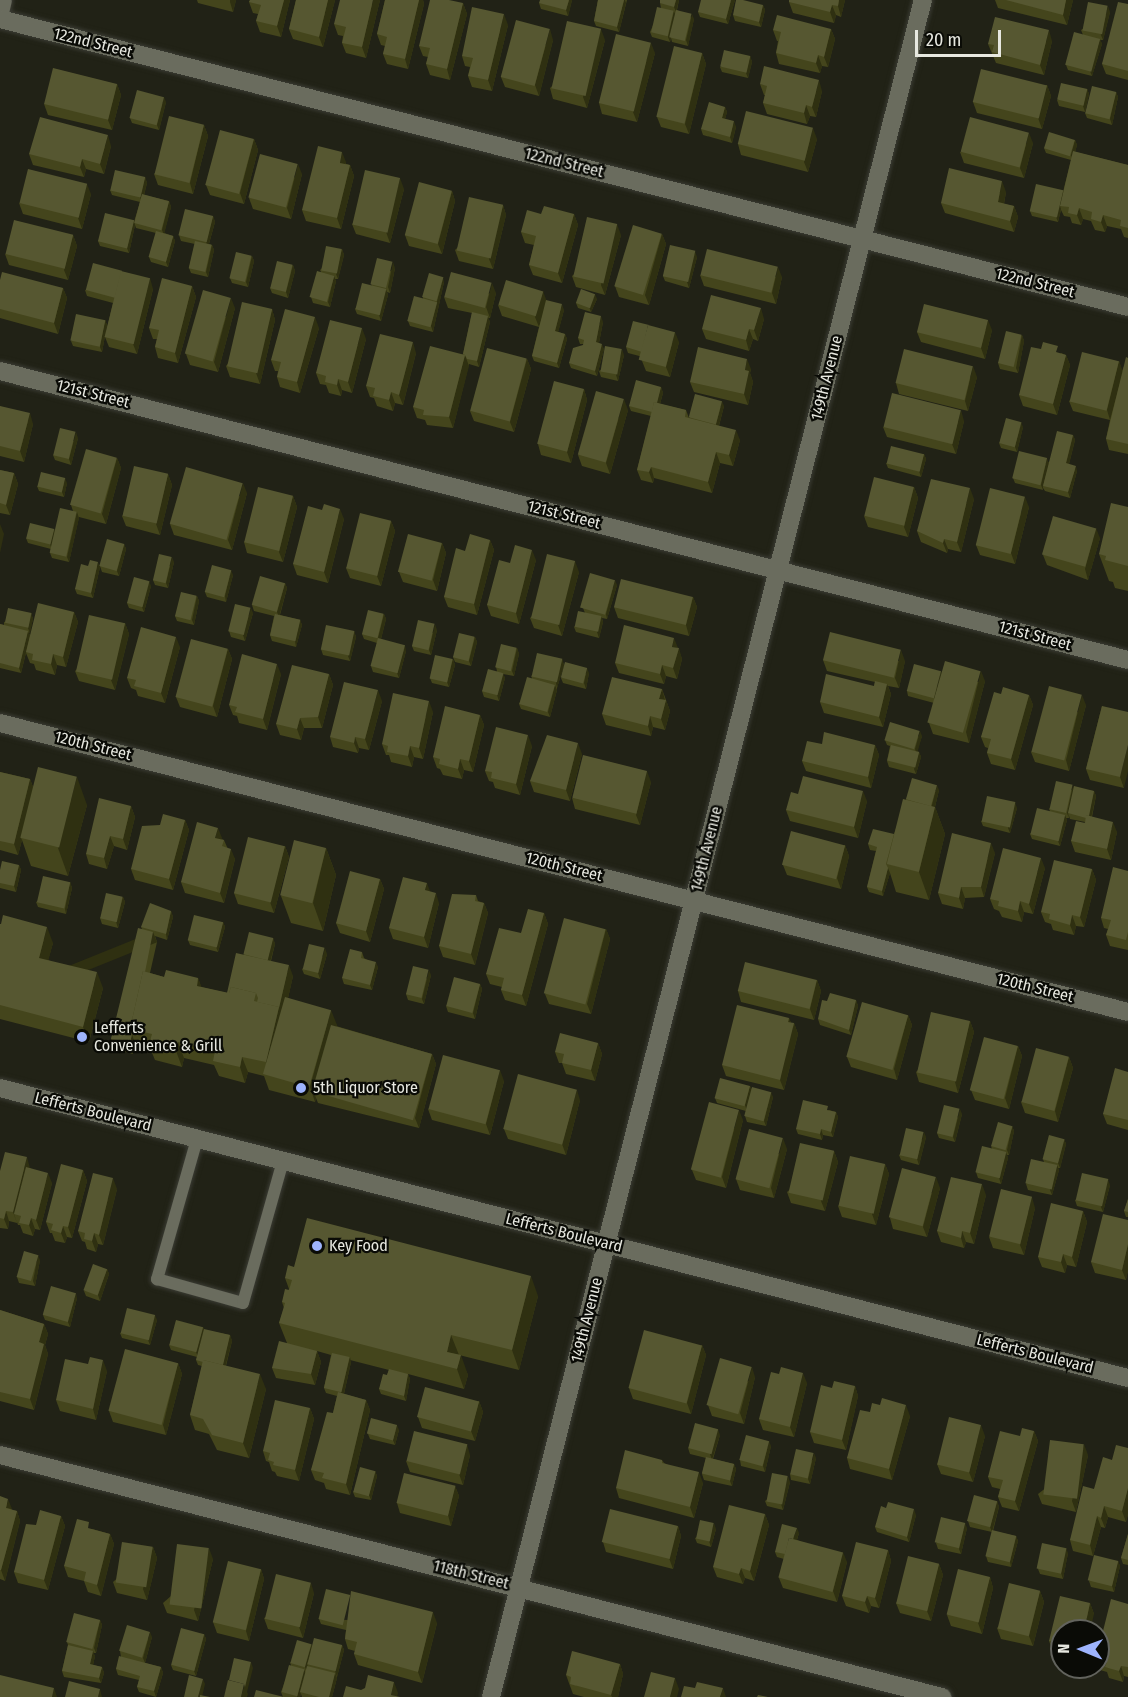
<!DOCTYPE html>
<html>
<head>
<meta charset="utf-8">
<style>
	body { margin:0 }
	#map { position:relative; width:1128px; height:1697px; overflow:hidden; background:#212216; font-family:"Fira Sans Condensed",sans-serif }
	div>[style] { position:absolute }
	.roads { filter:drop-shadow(0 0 2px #3b3c34) drop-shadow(0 0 2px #3b3c34) }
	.lane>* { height:12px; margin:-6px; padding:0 6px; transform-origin:6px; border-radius:6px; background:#6a6c5e }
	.street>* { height:18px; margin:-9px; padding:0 9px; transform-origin:9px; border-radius:9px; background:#6a6c5e }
	.secondary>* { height:18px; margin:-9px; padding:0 9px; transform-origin:9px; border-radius:9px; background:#6a6c5e }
	.wall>* { inset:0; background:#44451c }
	.shaded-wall>* { inset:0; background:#2f3011; transform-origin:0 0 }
	.building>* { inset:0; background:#565731; transform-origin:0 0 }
	.dots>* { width:16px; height:16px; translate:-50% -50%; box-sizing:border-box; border:3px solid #0a0b06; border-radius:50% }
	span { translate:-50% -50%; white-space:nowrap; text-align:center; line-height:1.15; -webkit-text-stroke:4.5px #0a0b06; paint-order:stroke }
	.street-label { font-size:16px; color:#e7e8e0 }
	.poi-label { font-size:16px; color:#e7e8e0 }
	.left { translate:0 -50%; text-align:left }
	.north { position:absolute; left:1050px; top:1619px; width:60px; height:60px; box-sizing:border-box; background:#0a0b06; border:2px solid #62635d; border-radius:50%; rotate:271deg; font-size:16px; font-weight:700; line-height:24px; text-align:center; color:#e7e8e0 }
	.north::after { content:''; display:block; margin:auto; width:21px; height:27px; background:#9eb4fd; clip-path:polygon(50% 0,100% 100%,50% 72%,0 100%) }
	.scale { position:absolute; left:915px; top:30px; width:86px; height:27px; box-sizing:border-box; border:3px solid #e7e8e0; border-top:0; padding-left:8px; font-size:18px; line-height:21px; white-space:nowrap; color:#e7e8e0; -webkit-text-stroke:4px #0a0b06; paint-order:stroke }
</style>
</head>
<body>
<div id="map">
	<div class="roads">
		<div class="lane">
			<i style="left:197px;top:1139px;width:146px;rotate:105.9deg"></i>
			<i style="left:157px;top:1279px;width:89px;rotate:15.6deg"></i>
			<i style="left:243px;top:1303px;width:148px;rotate:-74.3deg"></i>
		</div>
		<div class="street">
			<i style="left:0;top:13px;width:13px;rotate:-77deg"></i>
			<i style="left:0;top:19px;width:1164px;rotate:14.32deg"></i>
			<i style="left:0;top:371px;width:1164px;rotate:14.37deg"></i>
			<i style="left:0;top:723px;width:1164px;rotate:14.37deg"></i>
			<i style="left:0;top:1455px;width:973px;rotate:14.41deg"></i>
			<i style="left:491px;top:1697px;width:1751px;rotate:-75.72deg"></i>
		</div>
		<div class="secondary">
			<i style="left:0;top:1088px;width:1165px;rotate:14.42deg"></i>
		</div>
	</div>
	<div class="wall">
		<i style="clip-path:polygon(197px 0,236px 0,233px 12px,198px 3px)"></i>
		<i style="clip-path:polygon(250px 0,290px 0,281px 37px,260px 32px,256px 21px,258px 14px,253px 13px,249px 2px)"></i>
		<i style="clip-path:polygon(296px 0,335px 0,323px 47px,293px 39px,289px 29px)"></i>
		<i style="clip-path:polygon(380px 0,366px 58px,346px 53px,342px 43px,343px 36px,338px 35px,334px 24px)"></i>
		<i style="clip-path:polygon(385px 0,423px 0,424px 4px,408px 69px,387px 64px,383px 54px,385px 46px,381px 45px,377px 34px)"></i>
		<i style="clip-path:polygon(572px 0,568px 16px,541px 9px,539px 3px)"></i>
		<i style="clip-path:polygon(598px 0,627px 0,619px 32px,596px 26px,594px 21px)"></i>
		<i style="clip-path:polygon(660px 0,679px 0,677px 10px,694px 19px,688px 46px,672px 42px,671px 38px,670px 42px,652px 37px,650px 32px,661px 8px,660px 3px)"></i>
		<i style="clip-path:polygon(735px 0,728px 24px,700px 17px,698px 12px)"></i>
		<i style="clip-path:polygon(845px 0,841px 17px,836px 15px,834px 23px,793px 13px,789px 2px)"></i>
		<i style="clip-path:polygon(995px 0,1073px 0,1067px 25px,998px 8px)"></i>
		<i style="clip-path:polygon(463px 3px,467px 14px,450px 80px,430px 75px,426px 64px,428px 57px,423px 56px,419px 46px)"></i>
		<i style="clip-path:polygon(1128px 4px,1128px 80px,1106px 74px,1102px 64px)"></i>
		<i style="clip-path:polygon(763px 5px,765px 10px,761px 27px,735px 21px,733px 15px)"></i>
		<i style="clip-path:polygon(1110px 12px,1103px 40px,1100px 40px,1102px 44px,1092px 76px,1068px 70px,1066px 65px,1083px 35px,1081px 30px)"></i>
		<i style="clip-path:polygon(508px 25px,492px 91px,472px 87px,468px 76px,470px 67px,465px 66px,462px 56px)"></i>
		<i style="clip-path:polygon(831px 29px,835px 39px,828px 67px,822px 66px,820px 73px,779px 64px,776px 53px,778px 41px,777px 41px,773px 30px)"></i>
		<i style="clip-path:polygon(553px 40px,539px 96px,505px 87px,501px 77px)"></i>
		<i style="clip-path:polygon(605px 40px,587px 108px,553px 99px,550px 88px)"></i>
		<i style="clip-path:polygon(1052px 41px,1044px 75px,996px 63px,988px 44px)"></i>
		<i style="clip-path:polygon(655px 53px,637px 122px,602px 114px,599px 103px)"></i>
		<i style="clip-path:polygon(702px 53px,706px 64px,689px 134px,661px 127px,657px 117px)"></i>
		<i style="clip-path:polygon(750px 56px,752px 62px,748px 78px,722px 72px,720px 67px)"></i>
		<i style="clip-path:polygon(117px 84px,121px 95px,112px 130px,48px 115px,44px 104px)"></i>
		<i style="clip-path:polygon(760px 84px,822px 91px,816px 117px,810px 116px,807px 124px,767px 114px,763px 103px,765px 95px,764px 95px)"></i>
		<i style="clip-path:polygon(1047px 85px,1051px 96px,1042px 129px,977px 113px,973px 102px)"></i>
		<i style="clip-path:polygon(1087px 89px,1089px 94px,1085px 112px,1059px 106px,1057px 100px)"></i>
		<i style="clip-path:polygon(1116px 92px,1118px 97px,1112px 125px,1087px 118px,1085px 113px)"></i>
		<i style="clip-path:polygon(166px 102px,159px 130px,132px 123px,130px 118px)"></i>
		<i style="clip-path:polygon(725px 107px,727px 112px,725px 119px,736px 127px,732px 143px,703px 135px,701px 129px)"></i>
		<i style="clip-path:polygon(204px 125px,208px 136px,193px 194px,158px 185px,154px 174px)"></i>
		<i style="clip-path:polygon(254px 139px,258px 150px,244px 204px,210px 195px,206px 185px)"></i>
		<i style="clip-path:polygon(817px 139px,808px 172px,741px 155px,738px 144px)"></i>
		<i style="clip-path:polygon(1075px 140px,1077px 145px,1075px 152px,1128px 165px,1128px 238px,1124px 237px,1121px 229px,1107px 226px,1105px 232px,1095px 230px,1091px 221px,1083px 219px,1081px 225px,1072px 223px,1070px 217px,1064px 216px,1061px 210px,1058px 222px,1032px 216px,1030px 211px,1063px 192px,1071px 160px,1046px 153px,1044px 148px)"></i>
		<i style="clip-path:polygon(1033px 143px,1024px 178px,964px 163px,960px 152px)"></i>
		<i style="clip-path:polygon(111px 146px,104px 174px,86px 169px,84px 177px,33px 165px,29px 154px)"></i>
		<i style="clip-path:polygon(346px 162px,346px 164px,350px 165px,354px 176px,341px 229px,306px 221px,302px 210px)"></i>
		<i style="clip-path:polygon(302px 174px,291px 219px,253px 209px,249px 198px)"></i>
		<i style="clip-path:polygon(145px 177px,147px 183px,144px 195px,169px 201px,171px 207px,164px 233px,173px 236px,175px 241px,168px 267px,151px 262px,149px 257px,156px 233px,136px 228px,135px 225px,129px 253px,100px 246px,98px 241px,134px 220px,134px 222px,140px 202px,112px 195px,110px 190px)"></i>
		<i style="clip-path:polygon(404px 189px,390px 243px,356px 234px,352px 224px)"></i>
		<i style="clip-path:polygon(452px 191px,455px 201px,442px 254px,409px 246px,405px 235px)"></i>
		<i style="clip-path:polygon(1006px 192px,1004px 204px,1014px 206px,1018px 217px,1014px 232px,945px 213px,941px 203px)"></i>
		<i style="clip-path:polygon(91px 194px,82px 229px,23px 214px,19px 203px)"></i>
		<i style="clip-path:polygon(503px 205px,506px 215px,493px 269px,459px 261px,455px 250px)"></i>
		<i style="clip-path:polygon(574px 214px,578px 225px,562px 283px,533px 275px,529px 265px,534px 245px,525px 243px,521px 232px)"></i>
		<i style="clip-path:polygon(213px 216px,215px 222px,209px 244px,212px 245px,214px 250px,208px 277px,191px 273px,189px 268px,195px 244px,181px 241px,179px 235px)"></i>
		<i style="clip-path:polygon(662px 234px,666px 244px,649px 305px,619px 297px,615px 286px)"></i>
		<i style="clip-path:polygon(73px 235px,77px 246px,68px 280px,9px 265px,5px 254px)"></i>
		<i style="clip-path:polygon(621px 235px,605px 295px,576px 287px,572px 276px)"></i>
		<i style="clip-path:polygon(342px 249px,344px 255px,338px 279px,335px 279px,336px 281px,330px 307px,313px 303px,311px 297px,321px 272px,320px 270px)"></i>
		<i style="clip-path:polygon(252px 256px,254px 261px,248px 287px,232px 283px,230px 278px)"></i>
		<i style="clip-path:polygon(697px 257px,689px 288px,665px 281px,663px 276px)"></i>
		<i style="clip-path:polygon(293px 265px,295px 271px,288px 298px,272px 293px,270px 288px)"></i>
		<i style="clip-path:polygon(395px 268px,390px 293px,387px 292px,388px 295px,381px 321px,357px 314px,355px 309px,372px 285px,371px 284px)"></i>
		<i style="clip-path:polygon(700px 275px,782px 277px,776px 304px,704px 286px)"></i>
		<i style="clip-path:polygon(0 280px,63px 288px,67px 298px,58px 334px,0 318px)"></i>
		<i style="clip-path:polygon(444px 282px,433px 332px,410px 326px,408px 321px,423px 299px,423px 297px)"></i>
		<i style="clip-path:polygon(192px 286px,196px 297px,178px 363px,158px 358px,155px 347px,157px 339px,153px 339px,149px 328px)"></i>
		<i style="clip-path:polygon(153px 289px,137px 354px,109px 347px,105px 337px,113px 303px,87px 296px,85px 290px)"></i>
		<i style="clip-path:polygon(496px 293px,490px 318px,488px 318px,490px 322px,479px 367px,469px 364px,453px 428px,427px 425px,425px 420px,417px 418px,413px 407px,463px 354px,472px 313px,448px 308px,444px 297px)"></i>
		<i style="clip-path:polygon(597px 299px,591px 312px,578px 308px,576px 303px)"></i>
		<i style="clip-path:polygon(546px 301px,564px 310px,558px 332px,565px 334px,567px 339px,559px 368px,534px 361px,532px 356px,539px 327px,502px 316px,498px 305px)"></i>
		<i style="clip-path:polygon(235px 308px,218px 372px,190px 365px,186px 354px)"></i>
		<i style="clip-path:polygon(272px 309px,275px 320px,260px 384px,230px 377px,226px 366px)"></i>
		<i style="clip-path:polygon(764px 319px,758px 341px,753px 339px,749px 351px,706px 339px,702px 329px)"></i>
		<i style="clip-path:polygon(105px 320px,107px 325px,102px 352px,73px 346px,71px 341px)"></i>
		<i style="clip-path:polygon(603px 322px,599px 343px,604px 349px,597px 376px,571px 368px,569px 363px,584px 344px,580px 344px,578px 338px)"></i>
		<i style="clip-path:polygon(319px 328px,300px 393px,280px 387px,277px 377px,278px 371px,275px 371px,271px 360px)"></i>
		<i style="clip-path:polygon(992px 330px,985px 359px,921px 342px,917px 332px)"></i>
		<i style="clip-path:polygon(1022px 335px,1024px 341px,1018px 373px,1000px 369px,998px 363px)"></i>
		<i style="clip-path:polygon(366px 339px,352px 393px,342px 390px,341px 396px,329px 393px,326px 385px,320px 384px,316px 373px)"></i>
		<i style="clip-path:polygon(679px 342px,670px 377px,646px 371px,642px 361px,643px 357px,628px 353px,626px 347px)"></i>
		<i style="clip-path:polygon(416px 353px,403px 405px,395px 403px,393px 411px,377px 406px,374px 398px,370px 397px,366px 386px)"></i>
		<i style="clip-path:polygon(1061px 353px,1066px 355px,1070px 365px,1057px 415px,1023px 406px,1019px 395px)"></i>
		<i style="clip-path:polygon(624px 355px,618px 381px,601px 377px,599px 371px)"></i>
		<i style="clip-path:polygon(1128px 358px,1128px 454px,1109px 450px,1106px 439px,1110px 420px,1073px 411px,1069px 401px,1119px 361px,1122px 371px)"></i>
		<i style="clip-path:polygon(527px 359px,531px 369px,514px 432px,474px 421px,470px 411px)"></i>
		<i style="clip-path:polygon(751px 369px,750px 373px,753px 382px,748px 405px,694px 392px,690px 382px)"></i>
		<i style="clip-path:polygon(977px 377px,968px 411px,899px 394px,896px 383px)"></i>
		<i style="clip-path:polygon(661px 387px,663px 393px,660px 404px,686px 410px,689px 418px,690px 418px,689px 417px,724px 406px,719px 426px,740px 440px,733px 466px,720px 463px,712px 493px,654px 478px,653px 483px,641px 480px,637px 470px,651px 416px,631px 411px,629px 406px)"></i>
		<i style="clip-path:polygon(584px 389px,587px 400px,571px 463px,541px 455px,538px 444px)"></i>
		<i style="clip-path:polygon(0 406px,33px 424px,24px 462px,0 456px)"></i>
		<i style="clip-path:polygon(628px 410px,610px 474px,582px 466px,578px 455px)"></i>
		<i style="clip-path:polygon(964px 421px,956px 454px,887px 437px,883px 427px)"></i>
		<i style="clip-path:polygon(1023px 427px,1017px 452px,1001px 448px,999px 443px)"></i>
		<i style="clip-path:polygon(1073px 435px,1075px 440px,1069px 464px,1077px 471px,1070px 498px,1045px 491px,1043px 488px,1043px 490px,1015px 483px,1013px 478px,1049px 462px)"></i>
		<i style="clip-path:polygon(78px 438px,71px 465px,55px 460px,53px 455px)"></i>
		<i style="clip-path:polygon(924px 454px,926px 459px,921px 477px,888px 468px,886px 463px)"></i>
		<i style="clip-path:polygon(117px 458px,121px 468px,106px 524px,79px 517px,69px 562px,52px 558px,50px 553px,51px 549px,28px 543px,26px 538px,54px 529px,55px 532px,73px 511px,71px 505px)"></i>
		<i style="clip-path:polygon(0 470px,14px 473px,18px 484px,10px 515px,0 513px)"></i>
		<i style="clip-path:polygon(168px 474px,172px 485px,160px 535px,126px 526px,122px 516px)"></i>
		<i style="clip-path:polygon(67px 483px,64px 497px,39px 491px,37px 486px)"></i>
		<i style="clip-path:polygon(914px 487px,918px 498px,908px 537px,868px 527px,864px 516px)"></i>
		<i style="clip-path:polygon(247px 493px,232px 550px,174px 535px,170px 524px)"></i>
		<i style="clip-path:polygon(293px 496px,297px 507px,283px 562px,247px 553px,244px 542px)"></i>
		<i style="clip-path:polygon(974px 499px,961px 552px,948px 549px,947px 553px,921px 542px,917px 531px)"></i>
		<i style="clip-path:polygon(1029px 507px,1015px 564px,980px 555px,976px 545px)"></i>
		<i style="clip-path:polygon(1128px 507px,1128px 591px,1115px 588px,1113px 582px,1109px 581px,1099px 554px)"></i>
		<i style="clip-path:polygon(322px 510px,344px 519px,328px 583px,297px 575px,293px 564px)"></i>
		<i style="clip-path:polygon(391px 521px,395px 531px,381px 586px,350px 578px,346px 568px)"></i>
		<i style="clip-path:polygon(1100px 538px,1088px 580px,1047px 565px,1043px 555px)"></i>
		<i style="clip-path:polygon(490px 540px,494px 550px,477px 615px,448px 607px,444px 597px,465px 551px)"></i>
		<i style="clip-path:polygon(442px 543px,446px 553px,437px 591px,403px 582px,399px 572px)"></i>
		<i style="clip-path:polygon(124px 544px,126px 549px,119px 576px,102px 572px,100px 566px)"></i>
		<i style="clip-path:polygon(536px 560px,519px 624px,491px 616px,487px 605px,510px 563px)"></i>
		<i style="clip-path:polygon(174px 562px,168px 588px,155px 585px,153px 580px)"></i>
		<i style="clip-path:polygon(88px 566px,100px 567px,93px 598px,77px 594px,75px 589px)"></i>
		<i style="clip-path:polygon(579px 572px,562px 636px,534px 628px,530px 618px)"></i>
		<i style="clip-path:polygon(233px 575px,226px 602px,207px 597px,205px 592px)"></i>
		<i style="clip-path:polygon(285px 583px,287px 588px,280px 615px,300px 620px,302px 625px,296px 647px,272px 641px,270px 635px,274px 616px,254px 611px,252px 605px)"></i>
		<i style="clip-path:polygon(617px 585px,607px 619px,602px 618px,603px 622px,599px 638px,576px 632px,574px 627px,585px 613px,583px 608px)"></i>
		<i style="clip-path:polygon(151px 586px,144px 612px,129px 608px,127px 603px)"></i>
		<i style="clip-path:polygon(197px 596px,199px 601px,194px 625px,177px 621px,175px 616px)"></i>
		<i style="clip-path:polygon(693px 597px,697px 607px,689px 636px,618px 618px,614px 607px)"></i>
		<i style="clip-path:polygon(74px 612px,78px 622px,66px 667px,57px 665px,55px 675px,36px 670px,34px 664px,30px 663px,26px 653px,21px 673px,0 668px,0 624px,4px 625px,4px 622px,31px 613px,33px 619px,29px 634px,30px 635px)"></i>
		<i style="clip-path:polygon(253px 613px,245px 641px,231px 637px,229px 631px)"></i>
		<i style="clip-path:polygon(384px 614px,386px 619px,381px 639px,406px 651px,399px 678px,373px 672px,371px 666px,377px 643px,364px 639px,362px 634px)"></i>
		<i style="clip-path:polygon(125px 623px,129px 634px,115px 690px,79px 681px,75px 671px)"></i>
		<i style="clip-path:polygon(437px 630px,431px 655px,414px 651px,412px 646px)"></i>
		<i style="clip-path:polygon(354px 631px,356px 637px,350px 661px,323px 655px,321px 649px)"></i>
		<i style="clip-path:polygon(475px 637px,477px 642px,471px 666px,455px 662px,453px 657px)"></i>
		<i style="clip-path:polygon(180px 647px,165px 703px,138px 696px,136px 690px,131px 688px,127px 678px)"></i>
		<i style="clip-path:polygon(517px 648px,519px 654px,514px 676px,503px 674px,505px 678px,499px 701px,484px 697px,482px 691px,497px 671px,496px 667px)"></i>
		<i style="clip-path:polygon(678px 648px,682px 659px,677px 679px,666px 676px,664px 684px,619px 673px,615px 663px)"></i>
		<i style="clip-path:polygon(228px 649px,232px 659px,217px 717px,180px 707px,176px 697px)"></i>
		<i style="clip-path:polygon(453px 659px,455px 665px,449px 687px,432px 683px,430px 678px)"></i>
		<i style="clip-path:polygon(562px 659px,564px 665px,557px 688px,557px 690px,550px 717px,521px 709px,519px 704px,532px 678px,531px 676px)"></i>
		<i style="clip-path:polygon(823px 660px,905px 661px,899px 688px,888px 686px,891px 694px,883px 727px,824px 713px,820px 702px,874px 686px,875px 682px,827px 671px)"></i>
		<i style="clip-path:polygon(589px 673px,586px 689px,563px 683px,561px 678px)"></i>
		<i style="clip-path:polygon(281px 674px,267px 730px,239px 723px,237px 716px,233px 715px,229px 705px)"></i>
		<i style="clip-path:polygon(329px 674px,333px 685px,322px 728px,304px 728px,301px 740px,280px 735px,276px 724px)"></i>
		<i style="clip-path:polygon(985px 681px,969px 743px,933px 734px,929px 723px,934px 703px,908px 696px,907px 691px)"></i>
		<i style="clip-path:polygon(662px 689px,670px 711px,665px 730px,653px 727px,651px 736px,606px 725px,602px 714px)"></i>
		<i style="clip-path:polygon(1001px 694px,1029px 695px,1033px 705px,1015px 770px,991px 764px,987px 753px,988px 748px,985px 747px,981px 737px)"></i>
		<i style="clip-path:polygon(382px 701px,369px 750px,359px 748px,358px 753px,333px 747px,330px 737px)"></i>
		<i style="clip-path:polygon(1086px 705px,1069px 771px,1035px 762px,1031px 752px)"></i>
		<i style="clip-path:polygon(1102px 706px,1124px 788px,1090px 780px,1086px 769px)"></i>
		<i style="clip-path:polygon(433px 712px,423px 759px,414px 757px,412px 767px,391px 762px,389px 755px,386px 755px,382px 744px)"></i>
		<i style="clip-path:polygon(480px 715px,484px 725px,473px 772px,464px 770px,462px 779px,443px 775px,440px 769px,437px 768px,433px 757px)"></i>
		<i style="clip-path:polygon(922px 736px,917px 751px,919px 752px,921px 757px,916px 774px,889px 767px,887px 761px,890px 746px,887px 745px,885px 740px)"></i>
		<i style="clip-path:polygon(822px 744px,875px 745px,879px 755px,871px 788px,806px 771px,802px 761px)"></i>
		<i style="clip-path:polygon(532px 746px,520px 795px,495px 788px,493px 782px,489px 781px,485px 771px)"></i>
		<i style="clip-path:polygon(582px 754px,570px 801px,534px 792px,530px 781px)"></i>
		<i style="clip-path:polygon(0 772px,30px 779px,33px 787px,87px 805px,68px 876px,31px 866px,22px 840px,18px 855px,0 850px)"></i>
		<i style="clip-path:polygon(651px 782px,640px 825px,575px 809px,572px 798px)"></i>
		<i style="clip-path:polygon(1074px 788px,1094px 791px,1096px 796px,1092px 817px,1117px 832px,1111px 860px,1075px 852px,1071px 841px,1085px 822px,1070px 819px,1069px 816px,1069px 818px,1066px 818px,1067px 820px,1060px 846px,1032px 839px,1030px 834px,1050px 811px,1049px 809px)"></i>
		<i style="clip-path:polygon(939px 790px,935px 807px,945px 834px,929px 900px,896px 892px,890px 873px,883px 896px,869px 892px,867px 887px,876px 851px,870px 850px,868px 844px,894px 834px,906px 799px)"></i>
		<i style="clip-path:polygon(798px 794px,867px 801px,858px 838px,790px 821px,786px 810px)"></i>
		<i style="clip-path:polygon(131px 806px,135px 817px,127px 850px,114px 846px,107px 869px,89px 864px,86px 854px)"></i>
		<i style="clip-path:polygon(1017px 808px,1010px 833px,983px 826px,981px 821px)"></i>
		<i style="clip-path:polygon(185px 820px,189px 830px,173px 890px,135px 880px,131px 869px,160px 825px)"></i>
		<i style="clip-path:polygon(222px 838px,221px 839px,224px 840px,227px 847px,235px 859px,224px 903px,185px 893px,181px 882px)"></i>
		<i style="clip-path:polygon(845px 845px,849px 856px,841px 889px,787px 875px,783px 865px)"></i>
		<i style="clip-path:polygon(285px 846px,289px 857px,274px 913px,238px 904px,234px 893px)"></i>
		<i style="clip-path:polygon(326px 848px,336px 875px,323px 931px,291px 923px,281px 896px)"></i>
		<i style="clip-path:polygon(995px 853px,984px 897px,965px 898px,963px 909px,942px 904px,938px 893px)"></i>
		<i style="clip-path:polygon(19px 865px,21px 870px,16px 892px,0 888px,0 870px)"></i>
		<i style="clip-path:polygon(1045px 868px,1033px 914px,1024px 912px,1022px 922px,1002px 917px,999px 911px,994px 909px,990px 899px)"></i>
		<i style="clip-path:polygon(1092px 869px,1096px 880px,1084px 927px,1076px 926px,1074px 935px,1053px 930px,1051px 924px,1045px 922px,1041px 912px)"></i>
		<i style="clip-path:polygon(1128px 871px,1128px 950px,1110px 946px,1106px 935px,1108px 929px,1104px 928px,1101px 918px)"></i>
		<i style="clip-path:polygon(380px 879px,384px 889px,370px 942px,340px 933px,336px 923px)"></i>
		<i style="clip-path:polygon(70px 882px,72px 888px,66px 914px,38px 907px,36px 902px)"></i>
		<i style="clip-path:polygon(476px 895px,478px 901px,484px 903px,488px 913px,475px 965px,443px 957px,439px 946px)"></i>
		<i style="clip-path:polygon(123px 897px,125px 902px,118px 928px,102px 924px,100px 918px)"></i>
		<i style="clip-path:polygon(439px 903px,428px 948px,393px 939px,389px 928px)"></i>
		<i style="clip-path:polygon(171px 911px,173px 917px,167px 940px,155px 936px,157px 942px,150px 973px,164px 977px,198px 978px,201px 987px,227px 993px,243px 955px,273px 938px,275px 944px,271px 961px,293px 976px,288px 998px,337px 1025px,336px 1026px,432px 1054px,436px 1064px,419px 1128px,318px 1103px,316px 1098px,315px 1102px,269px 1090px,264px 1076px,248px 1072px,245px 1083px,219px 1076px,214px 1065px,184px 1058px,182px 1067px,155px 1060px,150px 1048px,135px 1044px,133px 1054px,115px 1049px,111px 1039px,142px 929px,141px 927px)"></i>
		<i style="clip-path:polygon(544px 913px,548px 924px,526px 1006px,505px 1000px,501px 990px,502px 987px,490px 984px,486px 974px,521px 933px)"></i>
		<i style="clip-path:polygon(223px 922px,225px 927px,218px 952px,190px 945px,188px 940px)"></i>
		<i style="clip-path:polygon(0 924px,53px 943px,48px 960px,103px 988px,89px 1042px,0 1019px)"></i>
		<i style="clip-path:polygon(606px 929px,610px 939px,591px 1014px,549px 1004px,545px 994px)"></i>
		<i style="clip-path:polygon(362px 952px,364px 958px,378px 967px,372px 990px,344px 984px,342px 978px)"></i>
		<i style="clip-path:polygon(327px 954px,320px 979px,304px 974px,302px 969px)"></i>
		<i style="clip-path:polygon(431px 975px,424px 1004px,408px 1000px,406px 994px)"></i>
		<i style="clip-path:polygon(817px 980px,821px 991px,814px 1020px,741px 1002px,738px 991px)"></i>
		<i style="clip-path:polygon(480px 984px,482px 989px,475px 1019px,448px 1012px,446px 1006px)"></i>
		<i style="clip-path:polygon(856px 1000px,858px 1006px,851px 1035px,820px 1025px,818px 1019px,827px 1001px)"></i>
		<i style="clip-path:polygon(908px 1015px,912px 1025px,897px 1080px,851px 1067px,847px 1057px)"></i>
		<i style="clip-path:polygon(789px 1018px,791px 1023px,794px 1023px,798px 1034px,784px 1090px,726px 1076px,722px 1065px)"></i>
		<i style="clip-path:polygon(970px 1021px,974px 1032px,958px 1093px,919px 1082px,916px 1072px)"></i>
		<i style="clip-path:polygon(598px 1043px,602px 1054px,595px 1081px,566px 1074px,562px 1063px,559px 1063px,555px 1052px)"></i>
		<i style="clip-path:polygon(1018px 1046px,1022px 1056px,1009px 1109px,975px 1100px,971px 1090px)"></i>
		<i style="clip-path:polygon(1069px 1057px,1073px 1068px,1058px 1122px,1025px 1113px,1021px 1102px)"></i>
		<i style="clip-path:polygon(1128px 1072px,1128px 1130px,1107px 1124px,1103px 1114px)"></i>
		<i style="clip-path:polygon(504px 1081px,490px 1135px,432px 1120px,428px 1109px)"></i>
		<i style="clip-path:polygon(750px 1086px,752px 1090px,773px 1097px,766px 1126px,747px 1122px,745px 1116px,746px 1111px,717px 1103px,715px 1098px)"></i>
		<i style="clip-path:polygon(580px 1100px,566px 1155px,508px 1139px,504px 1129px)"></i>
		<i style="clip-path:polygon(829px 1110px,836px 1112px,838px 1117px,833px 1137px,823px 1135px,822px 1140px,798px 1134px,796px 1129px)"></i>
		<i style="clip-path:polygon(962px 1114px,955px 1142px,939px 1138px,937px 1133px)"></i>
		<i style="clip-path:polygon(743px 1120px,726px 1188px,696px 1180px,692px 1170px)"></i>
		<i style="clip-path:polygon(1012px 1126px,1014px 1131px,1009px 1155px,1007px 1155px,1008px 1158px,1001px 1184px,978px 1178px,976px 1172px,992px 1149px,991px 1146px)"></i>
		<i style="clip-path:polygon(926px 1137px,919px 1165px,901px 1160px,899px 1155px)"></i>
		<i style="clip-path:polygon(1064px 1139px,1066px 1144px,1060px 1168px,1058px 1168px,1059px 1170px,1052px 1195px,1028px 1190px,1026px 1184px,1044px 1162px,1043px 1159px)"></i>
		<i style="clip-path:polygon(787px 1149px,774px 1198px,740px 1190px,736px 1179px)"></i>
		<i style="clip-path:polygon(834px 1151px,838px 1162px,825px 1211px,791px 1203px,787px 1192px)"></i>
		<i style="clip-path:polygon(885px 1164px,889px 1174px,876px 1225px,842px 1217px,838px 1206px)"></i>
		<i style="clip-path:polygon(30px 1168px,52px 1183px,40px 1230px,35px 1229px,33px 1236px,23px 1233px,20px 1225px,18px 1225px,17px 1222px,17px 1223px,9px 1221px,8px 1229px,0 1228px,0 1171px)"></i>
		<i style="clip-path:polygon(83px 1170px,87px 1181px,72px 1238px,67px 1237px,65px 1243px,55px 1241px,52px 1233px,50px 1233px,46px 1222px)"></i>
		<i style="clip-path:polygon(1110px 1185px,1103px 1212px,1077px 1206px,1075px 1200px)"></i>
		<i style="clip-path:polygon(940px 1188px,927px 1237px,893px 1229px,890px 1218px)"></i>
		<i style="clip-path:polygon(117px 1189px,103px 1245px,98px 1244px,96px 1252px,87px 1249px,85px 1242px,82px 1241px,78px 1231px)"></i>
		<i style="clip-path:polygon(986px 1195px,974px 1244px,966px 1242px,964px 1248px,941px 1242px,937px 1231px)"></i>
		<i style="clip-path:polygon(1128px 1199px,1128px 1217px,1126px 1217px,1124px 1211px)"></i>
		<i style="clip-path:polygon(1035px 1208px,1024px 1255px,993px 1248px,989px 1237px)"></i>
		<i style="clip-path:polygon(1083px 1211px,1087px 1222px,1076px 1267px,1067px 1265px,1065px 1273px,1042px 1267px,1038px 1257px)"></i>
		<i style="clip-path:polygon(1128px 1220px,1128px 1270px,1126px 1280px,1095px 1273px,1091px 1262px)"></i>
		<i style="clip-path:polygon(40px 1260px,35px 1286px,19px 1283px,17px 1277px)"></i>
		<i style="clip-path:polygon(294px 1267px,538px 1296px,519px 1370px,459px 1355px,468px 1375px,464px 1389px,408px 1374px,410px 1379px,406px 1401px,381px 1394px,379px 1389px,387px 1375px,389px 1370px,350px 1360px,351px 1362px,344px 1394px,366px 1400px,370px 1410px,350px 1495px,326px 1489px,324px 1483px,315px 1480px,311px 1470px,333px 1413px,337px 1396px,326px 1393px,324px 1388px,331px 1355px,317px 1351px,321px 1362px,315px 1385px,276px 1378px,272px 1368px,287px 1343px,279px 1323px,284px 1308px,282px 1302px,289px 1289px,285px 1278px)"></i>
		<i style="clip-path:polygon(107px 1269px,109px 1274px,100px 1301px,86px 1296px,84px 1291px)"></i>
		<i style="clip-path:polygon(77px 1298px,70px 1327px,45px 1320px,43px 1315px)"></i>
		<i style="clip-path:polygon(0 1310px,44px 1324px,48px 1334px,45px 1345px,48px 1354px,34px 1410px,0 1401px)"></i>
		<i style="clip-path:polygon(157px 1320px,150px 1345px,122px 1338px,120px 1333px)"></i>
		<i style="clip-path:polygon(203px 1327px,204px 1330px,230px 1335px,232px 1341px,226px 1366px,266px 1389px,249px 1458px,217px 1450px,209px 1434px,195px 1430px,190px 1415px,202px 1366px,198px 1365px,196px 1360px,197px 1357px,171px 1350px,169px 1345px)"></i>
		<i style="clip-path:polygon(702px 1345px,706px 1355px,691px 1414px,633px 1399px,629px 1388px)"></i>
		<i style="clip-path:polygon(178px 1363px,182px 1374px,166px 1435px,113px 1422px,109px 1411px)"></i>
		<i style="clip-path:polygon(107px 1371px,96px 1420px,60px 1411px,56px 1400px)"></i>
		<i style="clip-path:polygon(755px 1377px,744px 1424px,712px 1416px,708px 1405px)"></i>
		<i style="clip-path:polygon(807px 1383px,794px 1437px,763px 1430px,759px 1419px)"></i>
		<i style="clip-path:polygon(855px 1386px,858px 1396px,846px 1450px,814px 1443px,810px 1432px)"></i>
		<i style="clip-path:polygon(479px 1401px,483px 1412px,475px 1441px,422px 1428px,418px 1417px)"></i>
		<i style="clip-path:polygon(880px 1405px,910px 1416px,892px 1480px,850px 1469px,847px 1458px,870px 1412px)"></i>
		<i style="clip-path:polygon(310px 1408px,314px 1419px,299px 1481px,277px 1476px,275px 1472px,272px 1471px,269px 1462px,266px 1461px,263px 1451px)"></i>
		<i style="clip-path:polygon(399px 1430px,395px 1445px,370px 1439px,368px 1434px)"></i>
		<i style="clip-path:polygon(1034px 1431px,1038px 1441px,1019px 1511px,1002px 1507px,998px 1497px,1000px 1489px,992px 1487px,988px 1477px,1020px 1436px)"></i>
		<i style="clip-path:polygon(720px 1435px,713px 1459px,734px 1464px,736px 1469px,732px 1486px,704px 1480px,702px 1474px,706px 1458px,690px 1454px,688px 1448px)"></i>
		<i style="clip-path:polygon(985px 1436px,973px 1482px,941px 1474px,937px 1464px)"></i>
		<i style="clip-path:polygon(771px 1446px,765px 1472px,741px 1466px,740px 1460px)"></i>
		<i style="clip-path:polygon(1128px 1448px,1128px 1514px,1126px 1522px,1108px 1517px,1105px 1528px,1101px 1527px,1093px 1556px,1073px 1551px,1070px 1540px,1094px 1489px,1112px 1460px)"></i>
		<i style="clip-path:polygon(470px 1455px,463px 1485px,410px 1472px,406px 1461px)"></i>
		<i style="clip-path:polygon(1088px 1455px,1076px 1512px,1042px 1504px,1038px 1494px)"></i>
		<i style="clip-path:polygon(816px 1458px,810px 1484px,791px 1480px,790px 1474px)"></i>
		<i style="clip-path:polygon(662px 1460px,664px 1463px,703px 1483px,694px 1518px,619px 1498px,616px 1488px)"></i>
		<i style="clip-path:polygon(375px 1471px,377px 1476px,371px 1500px,355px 1497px,353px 1492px)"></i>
		<i style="clip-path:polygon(790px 1482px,783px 1510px,767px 1506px,765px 1501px)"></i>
		<i style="clip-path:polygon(455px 1486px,459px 1496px,451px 1526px,400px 1513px,397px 1503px)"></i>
		<i style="clip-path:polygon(0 1496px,12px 1510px,17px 1511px,20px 1521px,5px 1581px,0 1579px)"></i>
		<i style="clip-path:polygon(997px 1501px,999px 1507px,993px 1531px,1016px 1536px,1018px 1541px,1011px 1567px,988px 1562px,986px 1556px,992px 1532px,970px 1527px,968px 1521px)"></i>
		<i style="clip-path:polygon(765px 1514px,769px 1525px,754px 1581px,745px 1578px,743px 1584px,717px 1577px,713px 1567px)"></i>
		<i style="clip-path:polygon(916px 1515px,909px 1542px,877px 1532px,875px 1527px)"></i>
		<i style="clip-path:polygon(61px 1516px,65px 1526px,48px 1590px,18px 1583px,14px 1572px,36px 1525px)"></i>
		<i style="clip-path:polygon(678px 1526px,681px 1536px,673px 1569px,606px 1552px,603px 1542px)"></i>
		<i style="clip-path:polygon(967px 1528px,961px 1554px,938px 1549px,936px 1543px)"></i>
		<i style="clip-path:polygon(92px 1529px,110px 1534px,114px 1544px,101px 1596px,88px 1592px,84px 1581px,68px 1577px,64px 1566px)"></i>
		<i style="clip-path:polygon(716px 1529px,711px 1547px,697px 1543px,695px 1538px)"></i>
		<i style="clip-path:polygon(799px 1533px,797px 1540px,847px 1562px,837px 1602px,783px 1588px,779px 1578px,784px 1559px,777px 1557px,775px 1552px)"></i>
		<i style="clip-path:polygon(1128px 1534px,1128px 1565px,1123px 1564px,1121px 1558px)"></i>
		<i style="clip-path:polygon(153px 1547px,157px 1558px,147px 1600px,117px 1593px,113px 1582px)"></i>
		<i style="clip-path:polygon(888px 1550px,891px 1561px,879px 1608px,871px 1606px,869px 1613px,846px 1606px,842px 1596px)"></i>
		<i style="clip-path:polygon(1068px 1553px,1063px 1579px,1040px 1574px,1038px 1569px)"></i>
		<i style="clip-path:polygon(213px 1559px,198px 1621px,167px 1613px,163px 1603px)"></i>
		<i style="clip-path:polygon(1118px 1561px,1120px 1566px,1114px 1592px,1091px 1587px,1089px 1581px)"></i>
		<i style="clip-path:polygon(939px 1564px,943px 1575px,931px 1621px,900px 1613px,896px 1603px)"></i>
		<i style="clip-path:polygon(261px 1569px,264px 1579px,249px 1641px,217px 1633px,213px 1622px)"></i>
		<i style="clip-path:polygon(990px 1577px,993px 1588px,982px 1634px,951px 1626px,947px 1615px)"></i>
		<i style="clip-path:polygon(1040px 1591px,1044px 1602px,1033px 1646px,1001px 1639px,997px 1628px)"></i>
		<i style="clip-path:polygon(314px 1593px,303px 1638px,268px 1629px,264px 1618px)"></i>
		<i style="clip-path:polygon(1090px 1603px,1094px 1614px,1062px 1631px,1062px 1667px,1081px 1667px,1079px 1674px,1061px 1670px,1057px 1659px,1059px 1653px,1053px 1652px,1049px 1641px)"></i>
		<i style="clip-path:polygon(1128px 1604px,1128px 1677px,1124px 1676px,1123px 1682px,1109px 1678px,1107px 1672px,1100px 1670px,1098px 1665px,1098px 1651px)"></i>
		<i style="clip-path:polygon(319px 1619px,437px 1623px,422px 1683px,358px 1665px,354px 1654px,355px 1651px,348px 1649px,345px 1639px,346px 1630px,321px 1624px)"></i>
		<i style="clip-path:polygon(100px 1620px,102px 1625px,96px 1653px,93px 1653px,95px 1656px,93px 1665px,102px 1667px,104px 1673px,101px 1683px,64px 1677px,62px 1671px,68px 1645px,67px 1642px)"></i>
		<i style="clip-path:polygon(204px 1634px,206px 1639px,196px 1676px,173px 1670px,171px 1665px)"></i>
		<i style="clip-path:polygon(152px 1637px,145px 1663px,161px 1667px,163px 1673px,156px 1697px,139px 1692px,137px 1687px,139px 1680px,118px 1675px,116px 1669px,121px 1657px,120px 1651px)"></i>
		<i style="clip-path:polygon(311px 1644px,312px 1646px,342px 1645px,344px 1650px,337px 1677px,337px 1676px,337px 1678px,332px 1697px,302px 1697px,301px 1694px,300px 1697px,254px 1697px,283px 1697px,281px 1692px,291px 1665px,290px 1663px)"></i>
		<i style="clip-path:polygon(620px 1664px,623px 1674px,618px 1697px,584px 1697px,573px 1694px,566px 1675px)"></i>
	</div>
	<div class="shaded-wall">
		<i style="clip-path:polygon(230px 0,236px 0,233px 12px,230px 2px)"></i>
		<i style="clip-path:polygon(284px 0,290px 0,281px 37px,277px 26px)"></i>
		<i style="clip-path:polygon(328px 0,335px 0,323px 47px,319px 37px)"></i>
		<i style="clip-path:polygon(373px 0,380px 0,366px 58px,362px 47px)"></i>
		<i style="clip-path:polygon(419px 0,423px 0,424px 4px,408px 69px,405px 59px)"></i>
		<i style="clip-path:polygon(569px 0,572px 0,568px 16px,566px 10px)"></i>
		<i style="clip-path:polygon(624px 0,625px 0,626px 3px,619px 32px,617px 27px)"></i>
		<i style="clip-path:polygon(676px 0,679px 0,676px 12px,674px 7px)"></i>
		<i style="clip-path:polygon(731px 0,735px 0,728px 24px,726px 19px)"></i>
		<i style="clip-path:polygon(839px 0,845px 0,841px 17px,838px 6px)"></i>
		<i style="clip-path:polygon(1066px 0,1073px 0,1067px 25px,1063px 15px)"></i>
		<i style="clip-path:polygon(463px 3px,467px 14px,450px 80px,447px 69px)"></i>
		<i style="clip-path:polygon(763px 5px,765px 10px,761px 27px,759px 22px)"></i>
		<i style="clip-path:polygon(832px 5px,836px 15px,834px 23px,830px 12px)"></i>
		<i style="clip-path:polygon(1108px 6px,1110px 12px,1103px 40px,1101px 35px)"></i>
		<i style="clip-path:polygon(674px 11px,676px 17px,670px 42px,668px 37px)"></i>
		<i style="clip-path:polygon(504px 14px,508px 25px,492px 91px,488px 80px)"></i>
		<i style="clip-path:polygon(692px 14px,694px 19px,688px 46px,686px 40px)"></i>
		<i style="clip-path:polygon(550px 29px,553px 40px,539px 96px,535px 85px)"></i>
		<i style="clip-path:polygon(601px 29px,605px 40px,587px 108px,583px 97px)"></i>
		<i style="clip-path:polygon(831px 29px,835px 39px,828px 67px,824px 57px)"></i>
		<i style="clip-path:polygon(1049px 30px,1052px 41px,1044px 75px,1040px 65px)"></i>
		<i style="clip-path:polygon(1100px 39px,1102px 44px,1092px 76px,1090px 71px)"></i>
		<i style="clip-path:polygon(651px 43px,655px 53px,637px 122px,633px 112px)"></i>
		<i style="clip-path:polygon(702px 53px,706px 64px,689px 134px,685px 124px)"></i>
		<i style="clip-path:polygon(818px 55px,822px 66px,820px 73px,816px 63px)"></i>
		<i style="clip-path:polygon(750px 56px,752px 62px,748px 78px,746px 73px)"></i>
		<i style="clip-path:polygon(819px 80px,822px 91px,816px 117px,812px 107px)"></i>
		<i style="clip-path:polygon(117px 84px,121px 95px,112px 130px,108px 120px)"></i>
		<i style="clip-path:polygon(1047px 85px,1051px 96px,1042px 129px,1038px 118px)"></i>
		<i style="clip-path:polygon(1087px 89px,1089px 94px,1085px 112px,1083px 106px)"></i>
		<i style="clip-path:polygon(1116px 92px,1118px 97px,1112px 125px,1110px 119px)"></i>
		<i style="clip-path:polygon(164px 97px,166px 102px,159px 130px,157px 125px)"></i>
		<i style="clip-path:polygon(806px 105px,810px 116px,807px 124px,804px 113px)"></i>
		<i style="clip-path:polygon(725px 107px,727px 112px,724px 123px,722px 118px)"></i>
		<i style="clip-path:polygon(734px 121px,736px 127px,732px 143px,730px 137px)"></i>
		<i style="clip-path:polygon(204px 125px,208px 136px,193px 194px,190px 183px)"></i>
		<i style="clip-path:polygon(813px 128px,817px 139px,808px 172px,804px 162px)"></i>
		<i style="clip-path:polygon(1029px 133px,1033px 143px,1024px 178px,1020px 168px)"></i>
		<i style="clip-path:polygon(108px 135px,111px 146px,104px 174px,100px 164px)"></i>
		<i style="clip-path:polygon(254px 139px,258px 150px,244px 204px,240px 193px)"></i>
		<i style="clip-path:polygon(1075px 140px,1077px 145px,1073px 161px,1071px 155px)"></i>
		<i style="clip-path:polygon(342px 152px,346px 162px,344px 173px,340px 163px)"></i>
		<i style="clip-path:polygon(82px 159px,86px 169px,84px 177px,80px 167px)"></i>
		<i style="clip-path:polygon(298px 164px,302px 174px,291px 219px,287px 208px)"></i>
		<i style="clip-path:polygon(350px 165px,354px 176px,341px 229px,337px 218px)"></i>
		<i style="clip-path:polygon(145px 177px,147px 183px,142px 203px,140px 197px)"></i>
		<i style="clip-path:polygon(400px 178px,404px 189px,390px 243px,386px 232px)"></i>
		<i style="clip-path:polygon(1002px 181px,1006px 192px,1002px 213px,998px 202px)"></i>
		<i style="clip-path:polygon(87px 184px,91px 194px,82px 229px,78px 218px)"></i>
		<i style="clip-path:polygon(1063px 190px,1065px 196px,1060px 206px,1061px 209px,1058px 222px,1056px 217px)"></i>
		<i style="clip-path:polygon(452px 191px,455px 201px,442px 254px,438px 244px)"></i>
		<i style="clip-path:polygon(169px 201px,171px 207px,164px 235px,162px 230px)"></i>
		<i style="clip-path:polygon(503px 205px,506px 215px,493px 269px,489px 259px)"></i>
		<i style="clip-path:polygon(1014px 206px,1018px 217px,1014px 232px,1010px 221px)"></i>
		<i style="clip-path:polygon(1079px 208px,1083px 219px,1081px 225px,1077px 215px)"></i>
		<i style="clip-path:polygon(574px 214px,578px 225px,562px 283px,558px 273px)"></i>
		<i style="clip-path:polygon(1103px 215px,1107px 226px,1105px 232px,1101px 222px)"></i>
		<i style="clip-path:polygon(213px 216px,215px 222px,208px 247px,206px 242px)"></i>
		<i style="clip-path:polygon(134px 220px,135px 225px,129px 253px,127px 248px)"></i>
		<i style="clip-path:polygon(617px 224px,621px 235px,605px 295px,601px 285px)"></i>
		<i style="clip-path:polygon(662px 234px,666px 244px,649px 305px,645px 295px)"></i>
		<i style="clip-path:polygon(73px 235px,77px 246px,68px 280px,64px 270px)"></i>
		<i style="clip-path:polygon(173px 236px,175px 241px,168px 267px,166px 262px)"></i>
		<i style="clip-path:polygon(212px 245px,214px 250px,208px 277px,206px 272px)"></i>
		<i style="clip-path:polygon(342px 249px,344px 255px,338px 279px,336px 274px)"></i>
		<i style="clip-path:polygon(695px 251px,697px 257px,689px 288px,687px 282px)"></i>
		<i style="clip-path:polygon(252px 256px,254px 261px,248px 287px,246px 282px)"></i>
		<i style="clip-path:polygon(393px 262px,395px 268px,390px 293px,388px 287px)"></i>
		<i style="clip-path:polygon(293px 265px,295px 271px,288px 298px,286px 292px)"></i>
		<i style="clip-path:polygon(778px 267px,782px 277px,776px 304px,772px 293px)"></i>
		<i style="clip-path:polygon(334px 276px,336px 281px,330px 307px,328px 302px)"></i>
		<i style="clip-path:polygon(443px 277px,444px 282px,433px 332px,431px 326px)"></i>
		<i style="clip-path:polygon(150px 278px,153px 289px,137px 354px,133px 344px)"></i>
		<i style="clip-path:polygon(492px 283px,496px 293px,490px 318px,486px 307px)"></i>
		<i style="clip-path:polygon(192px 286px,196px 297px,178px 363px,175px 353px)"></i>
		<i style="clip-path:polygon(63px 288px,67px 298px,58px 334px,54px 323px)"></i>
		<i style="clip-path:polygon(386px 289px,388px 295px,381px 321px,379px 315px)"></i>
		<i style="clip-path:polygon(543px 291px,547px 302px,539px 327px,535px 317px)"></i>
		<i style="clip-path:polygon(595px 294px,597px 299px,591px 312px,589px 307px)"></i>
		<i style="clip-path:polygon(231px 298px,235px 308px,218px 372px,214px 362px)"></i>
		<i style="clip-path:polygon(562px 304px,564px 310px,557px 337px,555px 331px)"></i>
		<i style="clip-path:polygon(761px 308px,764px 319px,758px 341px,754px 330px)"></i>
		<i style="clip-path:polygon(272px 309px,275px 320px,260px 384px,256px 373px)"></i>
		<i style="clip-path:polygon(488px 316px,490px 322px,479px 367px,477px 361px)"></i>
		<i style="clip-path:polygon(601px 316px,603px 322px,598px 348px,596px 342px)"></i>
		<i style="clip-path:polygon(315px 317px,319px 328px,300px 393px,297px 382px)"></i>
		<i style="clip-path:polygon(105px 320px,107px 325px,102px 352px,100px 347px)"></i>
		<i style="clip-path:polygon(988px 320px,992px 330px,985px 359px,981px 348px)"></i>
		<i style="clip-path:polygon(362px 328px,366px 339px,352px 393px,348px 382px)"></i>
		<i style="clip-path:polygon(749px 329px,753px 339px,749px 351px,746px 340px)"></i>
		<i style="clip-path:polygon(675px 332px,679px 342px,670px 377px,666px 367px)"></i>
		<i style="clip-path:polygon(565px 334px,567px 339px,559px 368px,557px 363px)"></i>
		<i style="clip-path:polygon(1022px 335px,1024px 341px,1018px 373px,1016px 368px)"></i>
		<i style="clip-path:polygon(413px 342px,416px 353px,403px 405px,399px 395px)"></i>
		<i style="clip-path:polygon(602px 344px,604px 349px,597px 376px,595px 371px)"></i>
		<i style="clip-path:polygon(622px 349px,624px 355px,618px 381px,616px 375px)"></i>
		<i style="clip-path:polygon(465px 355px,469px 366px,453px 428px,449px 417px)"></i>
		<i style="clip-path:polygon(1066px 355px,1070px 365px,1057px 415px,1053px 404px)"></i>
		<i style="clip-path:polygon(527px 359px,531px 369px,514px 432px,510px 422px)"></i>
		<i style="clip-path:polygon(747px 359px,751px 369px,750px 373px,753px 382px,748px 405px,744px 394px,745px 370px)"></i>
		<i style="clip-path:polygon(1119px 361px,1123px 372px,1110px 420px,1107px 410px)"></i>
		<i style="clip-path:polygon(973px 366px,977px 377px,968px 411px,965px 401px)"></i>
		<i style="clip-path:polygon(338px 379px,342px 390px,341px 396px,337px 385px)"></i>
		<i style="clip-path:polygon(661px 387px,663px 393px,656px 418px,654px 412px)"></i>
		<i style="clip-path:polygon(584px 389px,587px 400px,571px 463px,567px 452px)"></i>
		<i style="clip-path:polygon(391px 392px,395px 403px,393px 411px,389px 400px)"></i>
		<i style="clip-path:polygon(624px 399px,628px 410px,610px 474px,606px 463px)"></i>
		<i style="clip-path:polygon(722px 401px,724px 406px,718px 429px,716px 424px)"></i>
		<i style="clip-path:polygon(961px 410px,964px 421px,956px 454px,952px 444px)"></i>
		<i style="clip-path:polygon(30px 413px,33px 424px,24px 462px,20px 451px)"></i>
		<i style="clip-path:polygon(1021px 422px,1023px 427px,1017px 452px,1015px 447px)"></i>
		<i style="clip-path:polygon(736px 430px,740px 440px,733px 466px,729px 455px)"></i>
		<i style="clip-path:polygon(76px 432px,78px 438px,71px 465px,69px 459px)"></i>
		<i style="clip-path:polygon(1073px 435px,1075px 440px,1068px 468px,1066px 463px)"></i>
		<i style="clip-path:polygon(716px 452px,720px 463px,712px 493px,708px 482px)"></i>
		<i style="clip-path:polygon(924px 454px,926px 459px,921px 477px,919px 471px)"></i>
		<i style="clip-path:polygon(117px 458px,121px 468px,106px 524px,102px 514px)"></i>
		<i style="clip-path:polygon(1047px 458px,1049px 464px,1043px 486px,1043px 490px,1041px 485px)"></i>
		<i style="clip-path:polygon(1076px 466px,1077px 471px,1070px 498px,1068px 492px)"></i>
		<i style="clip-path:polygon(651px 467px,654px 478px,653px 483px,649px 472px)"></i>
		<i style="clip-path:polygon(14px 473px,18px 484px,10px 515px,6px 505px)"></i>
		<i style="clip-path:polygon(168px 474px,172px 485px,160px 535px,156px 524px)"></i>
		<i style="clip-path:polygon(65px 478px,67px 483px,64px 497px,62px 492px)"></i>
		<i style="clip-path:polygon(243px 483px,247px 493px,232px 550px,228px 540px)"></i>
		<i style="clip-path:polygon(914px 487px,918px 498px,908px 537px,904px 527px)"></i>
		<i style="clip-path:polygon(970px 488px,974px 499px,961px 552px,957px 542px)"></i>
		<i style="clip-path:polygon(293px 496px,297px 507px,283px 562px,279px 552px)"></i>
		<i style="clip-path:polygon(1025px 497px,1029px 507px,1015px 564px,1011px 553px)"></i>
		<i style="clip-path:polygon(340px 509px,344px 519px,328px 583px,324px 572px)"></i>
		<i style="clip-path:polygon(77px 512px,79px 518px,69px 562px,67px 557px)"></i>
		<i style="clip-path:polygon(391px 521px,395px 531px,381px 586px,377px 576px)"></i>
		<i style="clip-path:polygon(0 524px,4px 534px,0 553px)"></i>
		<i style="clip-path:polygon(1096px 528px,1100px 538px,1088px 580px,1085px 569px)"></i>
		<i style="clip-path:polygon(54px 529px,56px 535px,52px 550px,50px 544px)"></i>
		<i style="clip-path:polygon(944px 539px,948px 549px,947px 553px,943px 543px)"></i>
		<i style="clip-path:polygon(490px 540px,494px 550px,477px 615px,474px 604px)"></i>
		<i style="clip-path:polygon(442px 543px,446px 553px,437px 591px,433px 580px)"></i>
		<i style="clip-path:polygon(124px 544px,126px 549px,119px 576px,117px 571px)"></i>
		<i style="clip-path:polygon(532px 550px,536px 560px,519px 624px,516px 613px)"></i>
		<i style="clip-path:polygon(172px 557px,174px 562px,168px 588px,166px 583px)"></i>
		<i style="clip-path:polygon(575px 561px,579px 572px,562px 636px,558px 625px)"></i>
		<i style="clip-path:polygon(98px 562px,100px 567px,93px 598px,91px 593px)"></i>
		<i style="clip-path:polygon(231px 570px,233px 575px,226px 602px,225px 596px)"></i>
		<i style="clip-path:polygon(615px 580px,617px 585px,607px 619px,606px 614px)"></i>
		<i style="clip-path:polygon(149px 581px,151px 586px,144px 612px,142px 607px)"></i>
		<i style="clip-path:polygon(285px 583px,287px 588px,279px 617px,277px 612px)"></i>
		<i style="clip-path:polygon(197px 596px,199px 601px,194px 625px,192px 620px)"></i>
		<i style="clip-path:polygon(693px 597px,697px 607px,689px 636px,686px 625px)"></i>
		<i style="clip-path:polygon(251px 608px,253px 613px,245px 641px,243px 635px)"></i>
		<i style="clip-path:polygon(74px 612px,78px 622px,66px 667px,63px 657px)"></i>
		<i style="clip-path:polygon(31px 613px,33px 619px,30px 634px,28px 628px)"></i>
		<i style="clip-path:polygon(384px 614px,386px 619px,380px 643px,378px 638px)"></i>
		<i style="clip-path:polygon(601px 616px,603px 622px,599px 638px,597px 632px)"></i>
		<i style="clip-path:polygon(300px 620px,302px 625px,296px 647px,295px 641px)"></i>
		<i style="clip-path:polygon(125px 623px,129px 634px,115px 690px,111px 680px)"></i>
		<i style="clip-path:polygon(435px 624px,437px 630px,431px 655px,429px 650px)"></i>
		<i style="clip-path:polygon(28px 631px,30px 636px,21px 673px,19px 668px)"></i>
		<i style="clip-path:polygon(354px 631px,356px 637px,350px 661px,348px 656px)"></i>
		<i style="clip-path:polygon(176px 637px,180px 647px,165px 703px,161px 693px)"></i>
		<i style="clip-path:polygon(475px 637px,477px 642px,471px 666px,469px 661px)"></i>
		<i style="clip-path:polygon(674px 638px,678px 648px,672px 647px)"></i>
		<i style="clip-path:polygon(405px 645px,406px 651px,399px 678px,397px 673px)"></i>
		<i style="clip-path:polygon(517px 648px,519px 654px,514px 676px,512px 671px)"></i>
		<i style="clip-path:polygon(679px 648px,682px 659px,677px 679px,673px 668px)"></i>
		<i style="clip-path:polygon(228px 649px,232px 659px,217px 717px,213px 706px)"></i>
		<i style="clip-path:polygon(901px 650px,905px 661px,899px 688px,895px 678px)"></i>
		<i style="clip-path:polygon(53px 654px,57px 665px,55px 675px,51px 664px)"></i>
		<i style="clip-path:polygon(453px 659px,455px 665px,449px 687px,447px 682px)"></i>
		<i style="clip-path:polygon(562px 659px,564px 665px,557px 688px,556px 683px)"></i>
		<i style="clip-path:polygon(277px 664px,281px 674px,267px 730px,263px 719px)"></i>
		<i style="clip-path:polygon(662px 665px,666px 676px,664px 684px,660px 674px)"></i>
		<i style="clip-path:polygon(587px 668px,589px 673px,586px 689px,584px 683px)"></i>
		<i style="clip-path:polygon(941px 671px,943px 676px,936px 703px,934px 698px)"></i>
		<i style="clip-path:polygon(981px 671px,985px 681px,969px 743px,966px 732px)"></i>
		<i style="clip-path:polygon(503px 673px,505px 678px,499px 701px,497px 695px)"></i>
		<i style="clip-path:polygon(329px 674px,333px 685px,322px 728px,318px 717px)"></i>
		<i style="clip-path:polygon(887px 684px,891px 694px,883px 727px,879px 717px)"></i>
		<i style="clip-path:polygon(555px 685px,557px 690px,550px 717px,548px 712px)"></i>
		<i style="clip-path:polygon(662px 689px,665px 700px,659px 699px)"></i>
		<i style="clip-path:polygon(378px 690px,382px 701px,369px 750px,365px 739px)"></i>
		<i style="clip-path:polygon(1029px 695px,1033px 705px,1015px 770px,1011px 759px)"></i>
		<i style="clip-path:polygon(1082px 695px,1086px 705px,1069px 771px,1066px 760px)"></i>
		<i style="clip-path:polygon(666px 700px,670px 711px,665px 730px,661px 719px)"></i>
		<i style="clip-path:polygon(429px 701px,433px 712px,423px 759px,419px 748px)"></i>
		<i style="clip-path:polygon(480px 715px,484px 725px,473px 772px,469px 761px)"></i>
		<i style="clip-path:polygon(650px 716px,653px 727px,651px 736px,648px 726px)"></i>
		<i style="clip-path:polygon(300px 718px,304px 728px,301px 740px,297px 729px)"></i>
		<i style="clip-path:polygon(920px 731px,922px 736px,917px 754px,915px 749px)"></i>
		<i style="clip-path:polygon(528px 735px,532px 746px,520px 795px,516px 784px)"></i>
		<i style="clip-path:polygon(355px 737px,359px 748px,358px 753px,354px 743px)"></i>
		<i style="clip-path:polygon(578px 743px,582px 754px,570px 801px,566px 790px)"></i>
		<i style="clip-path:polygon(875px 745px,879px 755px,871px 788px,868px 777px)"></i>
		<i style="clip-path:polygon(1128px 745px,1128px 771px,1124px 788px,1120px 777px)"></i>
		<i style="clip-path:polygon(410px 746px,414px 757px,412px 767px,408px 756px)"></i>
		<i style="clip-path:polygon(919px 752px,921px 757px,916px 774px,914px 769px)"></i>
		<i style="clip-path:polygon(460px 759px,464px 770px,462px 779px,458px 769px)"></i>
		<i style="clip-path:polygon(647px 771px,651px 782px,640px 825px,636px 815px)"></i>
		<i style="clip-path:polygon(77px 777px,87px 805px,68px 876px,58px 848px)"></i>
		<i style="clip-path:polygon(30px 779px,34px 790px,21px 838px,22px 840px,18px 855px,14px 844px)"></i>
		<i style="clip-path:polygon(937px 785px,939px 790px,933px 815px,931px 809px)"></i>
		<i style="clip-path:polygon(1073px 785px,1075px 791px,1068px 813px,1069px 818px,1067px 813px)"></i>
		<i style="clip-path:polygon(863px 791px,867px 801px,858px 838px,854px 827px)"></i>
		<i style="clip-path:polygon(1094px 791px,1096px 796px,1090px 823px,1088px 818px)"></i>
		<i style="clip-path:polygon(1015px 802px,1017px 808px,1010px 833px,1008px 828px)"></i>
		<i style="clip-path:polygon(131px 806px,135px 817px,127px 850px,123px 839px)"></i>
		<i style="clip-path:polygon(935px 807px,945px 834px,929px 900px,919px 872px)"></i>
		<i style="clip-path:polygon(1065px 815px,1067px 820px,1060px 846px,1058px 841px)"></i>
		<i style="clip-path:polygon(185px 820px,189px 830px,173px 890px,169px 879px)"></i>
		<i style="clip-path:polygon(1113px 822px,1117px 832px,1111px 860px,1107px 849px)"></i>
		<i style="clip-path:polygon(218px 828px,222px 838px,219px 848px,215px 838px)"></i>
		<i style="clip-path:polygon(110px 836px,114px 846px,107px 869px,104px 858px)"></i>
		<i style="clip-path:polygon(991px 843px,995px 853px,984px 897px,981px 887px)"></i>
		<i style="clip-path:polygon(845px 845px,849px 856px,841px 889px,837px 878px)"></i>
		<i style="clip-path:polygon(285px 846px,289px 857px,274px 913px,270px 902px)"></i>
		<i style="clip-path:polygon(326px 848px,336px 875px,323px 931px,313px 903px)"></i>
		<i style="clip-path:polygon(231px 849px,235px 859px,224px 903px,220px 893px)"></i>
		<i style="clip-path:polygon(1041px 858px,1045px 868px,1033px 914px,1029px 904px)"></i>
		<i style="clip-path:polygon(19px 865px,21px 870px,16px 892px,14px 886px)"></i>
		<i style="clip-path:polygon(888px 868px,890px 873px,883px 896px,882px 891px)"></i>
		<i style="clip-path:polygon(1092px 869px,1096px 880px,1084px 927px,1080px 917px)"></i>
		<i style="clip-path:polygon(380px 879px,384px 889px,370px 942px,366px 931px)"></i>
		<i style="clip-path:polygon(70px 882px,72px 888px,66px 914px,65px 909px)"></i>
		<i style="clip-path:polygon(427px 883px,431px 894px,425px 890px)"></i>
		<i style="clip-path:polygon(961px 887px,965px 898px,963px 909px,959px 898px)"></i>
		<i style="clip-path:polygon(436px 893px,439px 903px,428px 948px,424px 937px)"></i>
		<i style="clip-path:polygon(123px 897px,125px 902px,118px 928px,116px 922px)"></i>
		<i style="clip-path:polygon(1020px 901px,1024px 912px,1022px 922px,1018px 911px)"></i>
		<i style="clip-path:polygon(484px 903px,488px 913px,475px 965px,471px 954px)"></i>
		<i style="clip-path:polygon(171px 911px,173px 917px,167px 940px,166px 934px)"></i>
		<i style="clip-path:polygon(544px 913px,548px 924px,526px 1006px,522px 995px)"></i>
		<i style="clip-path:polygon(1072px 915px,1076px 926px,1074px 935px,1070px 925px)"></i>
		<i style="clip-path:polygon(223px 922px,225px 927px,218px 952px,216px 947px)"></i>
		<i style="clip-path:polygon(47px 927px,53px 943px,45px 973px,39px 958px)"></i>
		<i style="clip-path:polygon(606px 929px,610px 939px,591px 1014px,587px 1004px)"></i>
		<i style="left:153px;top:932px;width:11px;height:99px;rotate:68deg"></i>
		<i style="clip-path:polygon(273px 938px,275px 944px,269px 966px,267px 961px)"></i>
		<i style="clip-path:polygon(325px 948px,327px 954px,320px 979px,318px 973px)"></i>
		<i style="clip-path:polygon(376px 962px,378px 967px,372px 990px,370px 985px)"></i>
		<i style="clip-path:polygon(289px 965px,293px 976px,271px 1076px,266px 1062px)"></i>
		<i style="clip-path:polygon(429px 970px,431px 975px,424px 1004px,422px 999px)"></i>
		<i style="clip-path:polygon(97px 972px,103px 988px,89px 1042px,83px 1027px)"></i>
		<i style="clip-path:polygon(198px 978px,204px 993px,197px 986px)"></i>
		<i style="clip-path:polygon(817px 980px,821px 991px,814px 1020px,810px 1009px)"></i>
		<i style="clip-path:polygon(480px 984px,482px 989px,475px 1019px,473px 1013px)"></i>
		<i style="clip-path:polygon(856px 1000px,858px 1006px,851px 1035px,849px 1030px)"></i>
		<i style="clip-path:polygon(331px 1010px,337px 1025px,318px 1093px,314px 1092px,316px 1098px,315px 1102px,310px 1087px)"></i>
		<i style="clip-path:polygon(908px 1015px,912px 1025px,897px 1080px,894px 1069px)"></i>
		<i style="clip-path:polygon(789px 1018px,793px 1028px,794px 1023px,798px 1034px,784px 1090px,780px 1080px)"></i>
		<i style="clip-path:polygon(970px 1021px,974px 1032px,958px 1093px,955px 1082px)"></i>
		<i style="clip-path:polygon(132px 1034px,135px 1044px,133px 1054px,130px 1043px)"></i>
		<i style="clip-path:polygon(178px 1042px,184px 1058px,182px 1067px,176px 1051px)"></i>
		<i style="clip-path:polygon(598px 1043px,602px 1054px,595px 1081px,591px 1070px)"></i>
		<i style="clip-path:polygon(1018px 1046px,1022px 1056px,1009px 1109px,1005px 1098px)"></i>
		<i style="clip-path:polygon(432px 1054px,436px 1064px,419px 1128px,415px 1118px)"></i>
		<i style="clip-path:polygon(242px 1057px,248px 1072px,245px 1083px,240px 1067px)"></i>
		<i style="clip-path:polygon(1069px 1057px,1073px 1068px,1058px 1122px,1055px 1111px)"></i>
		<i style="clip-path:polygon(500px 1070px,504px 1081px,490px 1135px,486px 1124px)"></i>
		<i style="clip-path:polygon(750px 1086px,752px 1091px,747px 1111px,745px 1105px)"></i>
		<i style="clip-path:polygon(577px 1090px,580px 1100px,566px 1155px,562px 1144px)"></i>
		<i style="clip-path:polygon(771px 1092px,773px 1097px,766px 1126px,764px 1121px)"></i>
		<i style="clip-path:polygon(960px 1109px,962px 1114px,955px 1142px,953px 1137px)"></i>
		<i style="clip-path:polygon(739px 1110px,743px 1120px,726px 1188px,722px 1177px)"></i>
		<i style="clip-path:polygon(836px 1112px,838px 1117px,833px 1137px,831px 1132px)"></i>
		<i style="clip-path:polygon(1012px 1126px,1014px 1131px,1009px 1155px,1007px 1150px)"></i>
		<i style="clip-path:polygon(821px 1129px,823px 1135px,822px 1140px,820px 1134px)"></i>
		<i style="clip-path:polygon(924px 1132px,926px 1137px,919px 1165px,917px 1159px)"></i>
		<i style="clip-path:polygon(783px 1138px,787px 1149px,774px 1198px,771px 1188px)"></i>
		<i style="clip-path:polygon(1064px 1139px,1066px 1144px,1060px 1168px,1058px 1163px)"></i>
		<i style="clip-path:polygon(834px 1151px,838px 1162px,825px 1211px,821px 1201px)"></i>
		<i style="clip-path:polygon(1006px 1152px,1008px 1158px,1001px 1184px,999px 1178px)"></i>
		<i style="clip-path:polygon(27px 1157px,30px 1168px,14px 1214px,17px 1223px,13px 1212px)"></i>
		<i style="clip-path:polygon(885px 1164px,889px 1174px,876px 1225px,872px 1214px)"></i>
		<i style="clip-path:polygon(1057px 1165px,1059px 1170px,1052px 1195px,1050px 1190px)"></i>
		<i style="clip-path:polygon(83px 1170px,87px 1181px,72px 1238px,68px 1227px)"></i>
		<i style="clip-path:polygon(48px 1173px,52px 1183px,40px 1230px,36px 1220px)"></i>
		<i style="clip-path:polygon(936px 1177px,940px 1188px,927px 1237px,923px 1227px)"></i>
		<i style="clip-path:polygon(113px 1178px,117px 1189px,103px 1245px,99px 1235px)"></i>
		<i style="clip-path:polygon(1108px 1179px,1110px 1185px,1103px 1212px,1101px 1207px)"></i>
		<i style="clip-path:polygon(982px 1184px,986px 1195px,974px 1244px,970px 1233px)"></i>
		<i style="clip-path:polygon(1032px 1197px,1035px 1208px,1024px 1255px,1020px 1245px)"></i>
		<i style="clip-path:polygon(6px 1211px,9px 1221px,8px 1229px,4px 1219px)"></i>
		<i style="clip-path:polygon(1083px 1211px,1087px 1222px,1076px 1267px,1072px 1257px)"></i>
		<i style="clip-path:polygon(31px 1218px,35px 1229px,33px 1236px,29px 1225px)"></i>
		<i style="clip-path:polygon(63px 1226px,67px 1237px,65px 1243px,61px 1233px)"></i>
		<i style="clip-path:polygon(962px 1231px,966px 1242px,964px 1248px,961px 1238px)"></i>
		<i style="clip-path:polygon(94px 1233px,98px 1244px,96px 1252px,92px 1241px)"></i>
		<i style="clip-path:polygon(1128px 1244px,1128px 1270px,1126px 1280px,1122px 1270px)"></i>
		<i style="clip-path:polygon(1063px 1254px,1067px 1265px,1065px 1273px,1061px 1262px)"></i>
		<i style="clip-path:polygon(38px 1255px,40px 1260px,35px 1286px,33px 1281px)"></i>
		<i style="clip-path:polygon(107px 1269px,109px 1274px,100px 1301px,98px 1295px)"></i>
		<i style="clip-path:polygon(531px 1276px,538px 1296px,519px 1370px,512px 1350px)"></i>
		<i style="clip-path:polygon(76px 1293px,77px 1298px,70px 1327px,68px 1322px)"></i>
		<i style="clip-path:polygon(155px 1315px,157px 1320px,150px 1345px,148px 1340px)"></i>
		<i style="clip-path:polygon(44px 1324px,48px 1334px,45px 1345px,48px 1354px,34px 1410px,30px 1399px,39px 1342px)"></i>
		<i style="clip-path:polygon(203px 1327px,205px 1333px,198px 1357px,196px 1352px)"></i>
		<i style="clip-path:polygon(230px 1335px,232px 1341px,224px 1372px,222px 1367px)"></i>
		<i style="clip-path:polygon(451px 1335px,459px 1355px,447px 1352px)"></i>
		<i style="clip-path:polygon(702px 1345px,706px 1355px,691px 1414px,687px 1403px)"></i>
		<i style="clip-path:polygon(317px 1351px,321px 1362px,315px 1385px,311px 1374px)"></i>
		<i style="clip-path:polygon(461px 1355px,468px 1375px,464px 1389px,457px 1369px)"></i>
		<i style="clip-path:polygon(350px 1357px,351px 1362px,343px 1398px,341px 1392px)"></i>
		<i style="clip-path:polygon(103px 1360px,107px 1371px,96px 1420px,93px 1409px)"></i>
		<i style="clip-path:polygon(178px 1363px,182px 1374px,166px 1435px,163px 1425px)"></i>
		<i style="clip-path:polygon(752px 1367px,755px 1377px,744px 1424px,740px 1413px)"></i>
		<i style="clip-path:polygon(803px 1373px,807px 1383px,794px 1437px,790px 1427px)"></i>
		<i style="clip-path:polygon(260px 1374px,266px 1389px,249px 1458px,243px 1443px)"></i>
		<i style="clip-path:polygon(408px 1374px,410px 1379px,406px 1401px,404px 1396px)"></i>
		<i style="clip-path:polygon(855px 1386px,858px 1396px,846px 1450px,842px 1440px)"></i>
		<i style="clip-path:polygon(366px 1400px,370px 1410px,350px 1495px,346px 1484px)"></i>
		<i style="clip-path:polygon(479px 1401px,483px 1412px,475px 1441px,471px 1431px)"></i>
		<i style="clip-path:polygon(906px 1405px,910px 1416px,892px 1480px,889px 1469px)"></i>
		<i style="clip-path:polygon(310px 1408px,314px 1419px,299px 1481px,295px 1470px)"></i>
		<i style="clip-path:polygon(397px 1425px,399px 1430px,395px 1445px,393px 1440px)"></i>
		<i style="clip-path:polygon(981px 1425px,985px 1436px,973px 1482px,969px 1472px)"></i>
		<i style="clip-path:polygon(718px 1429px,720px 1435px,712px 1460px,710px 1454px)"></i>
		<i style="clip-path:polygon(1034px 1431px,1038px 1441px,1019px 1511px,1015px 1501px)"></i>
		<i style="clip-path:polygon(769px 1441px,771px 1446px,765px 1472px,763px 1466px)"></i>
		<i style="clip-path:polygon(467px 1444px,470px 1455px,463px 1485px,459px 1474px)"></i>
		<i style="clip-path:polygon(1084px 1444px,1088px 1455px,1076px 1512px,1072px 1501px)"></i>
		<i style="clip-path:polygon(814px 1453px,816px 1458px,810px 1484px,808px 1479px)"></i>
		<i style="clip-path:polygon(734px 1464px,736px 1469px,732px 1486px,730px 1481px)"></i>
		<i style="clip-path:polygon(375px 1471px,377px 1476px,371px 1500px,369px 1495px)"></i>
		<i style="clip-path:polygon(699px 1472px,703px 1483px,694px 1518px,690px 1507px)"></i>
		<i style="clip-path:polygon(788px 1476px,790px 1482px,783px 1510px,781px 1504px)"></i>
		<i style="clip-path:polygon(455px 1486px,459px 1496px,451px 1526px,448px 1515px)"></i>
		<i style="clip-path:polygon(1128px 1488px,1128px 1514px,1126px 1522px,1122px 1511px)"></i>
		<i style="clip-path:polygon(8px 1499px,12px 1509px,6px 1508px)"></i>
		<i style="clip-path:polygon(997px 1501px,999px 1507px,992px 1532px,990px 1527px)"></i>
		<i style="clip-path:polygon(1104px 1506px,1108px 1517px,1105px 1528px,1101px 1518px)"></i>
		<i style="clip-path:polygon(914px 1509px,916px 1515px,909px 1542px,907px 1537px)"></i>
		<i style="clip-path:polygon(17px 1511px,20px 1521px,5px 1581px,1px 1570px)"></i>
		<i style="clip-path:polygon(765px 1514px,769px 1525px,754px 1581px,750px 1571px)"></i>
		<i style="clip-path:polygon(61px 1516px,65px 1526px,48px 1590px,44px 1580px)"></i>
		<i style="clip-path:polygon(1097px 1516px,1101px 1527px,1093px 1556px,1090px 1545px)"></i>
		<i style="clip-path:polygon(714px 1523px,716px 1529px,711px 1547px,709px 1541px)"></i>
		<i style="clip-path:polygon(965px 1523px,967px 1528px,961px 1554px,959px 1549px)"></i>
		<i style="clip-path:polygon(678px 1526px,681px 1536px,673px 1569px,669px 1558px)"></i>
		<i style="clip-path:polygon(797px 1528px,799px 1533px,790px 1561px,788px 1555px)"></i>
		<i style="clip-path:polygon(110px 1534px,114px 1544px,101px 1596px,97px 1585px)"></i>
		<i style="clip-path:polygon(1016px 1536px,1018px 1541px,1011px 1567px,1010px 1562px)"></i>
		<i style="clip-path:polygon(153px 1547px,157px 1558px,147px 1600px,143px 1589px)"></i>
		<i style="clip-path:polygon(209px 1548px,213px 1559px,198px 1621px,194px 1610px)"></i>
		<i style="clip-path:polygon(1066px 1548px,1068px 1553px,1063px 1579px,1061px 1573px)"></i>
		<i style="clip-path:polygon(888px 1550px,891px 1561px,879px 1608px,875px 1598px)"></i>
		<i style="clip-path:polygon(843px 1552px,847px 1562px,837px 1602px,833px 1591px)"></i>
		<i style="clip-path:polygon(1118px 1561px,1120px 1566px,1114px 1592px,1112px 1586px)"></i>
		<i style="clip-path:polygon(939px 1564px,943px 1575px,931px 1621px,927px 1611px)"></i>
		<i style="clip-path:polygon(741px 1568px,745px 1578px,743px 1584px,739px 1574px)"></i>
		<i style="clip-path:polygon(261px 1569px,264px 1579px,249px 1641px,246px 1631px)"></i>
		<i style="clip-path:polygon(990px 1577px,993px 1588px,982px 1634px,978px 1623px)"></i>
		<i style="clip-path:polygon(311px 1583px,314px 1593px,303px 1638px,299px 1627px)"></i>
		<i style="clip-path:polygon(1040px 1591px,1044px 1602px,1033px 1646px,1029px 1636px)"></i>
		<i style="clip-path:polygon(867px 1596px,871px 1606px,869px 1613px,865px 1602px)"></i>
		<i style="clip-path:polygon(1090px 1603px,1094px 1614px,1090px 1631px,1084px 1631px)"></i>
		<i style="clip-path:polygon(433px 1612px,437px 1623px,422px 1683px,418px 1672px)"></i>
		<i style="clip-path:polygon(100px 1620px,102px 1625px,96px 1653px,94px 1648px)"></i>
		<i style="clip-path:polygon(150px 1632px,152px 1637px,145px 1663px,143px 1658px)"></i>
		<i style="clip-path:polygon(204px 1634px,206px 1639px,196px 1676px,194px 1671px)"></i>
		<i style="clip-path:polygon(311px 1644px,313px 1649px,307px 1664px,308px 1667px,307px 1673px,305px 1667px)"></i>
		<i style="clip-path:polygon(342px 1645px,344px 1650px,337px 1677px,335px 1671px)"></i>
		<i style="clip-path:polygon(93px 1651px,95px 1656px,92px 1670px,90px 1664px)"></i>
		<i style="clip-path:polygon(251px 1662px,253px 1668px,247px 1692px,248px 1694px,247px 1697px,241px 1697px)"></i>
		<i style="clip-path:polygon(620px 1664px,623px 1674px,618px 1697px,612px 1697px,611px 1695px)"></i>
		<i style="clip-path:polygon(1121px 1666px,1124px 1676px,1123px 1682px,1119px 1671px)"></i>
		<i style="clip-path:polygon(102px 1667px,104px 1673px,101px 1683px,99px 1678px)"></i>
		<i style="clip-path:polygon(161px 1667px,163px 1673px,156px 1697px,154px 1691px)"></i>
		<i style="clip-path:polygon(1077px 1667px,1081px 1667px,1079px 1674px)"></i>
		<i style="clip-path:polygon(304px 1669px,306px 1674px,300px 1692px,301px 1694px,300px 1697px,297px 1697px)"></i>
		<i style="clip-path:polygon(335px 1673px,337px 1678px,332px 1697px,329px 1697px)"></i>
		<i style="clip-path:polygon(675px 1678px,679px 1689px,677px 1697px,670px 1697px)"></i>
		<i style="clip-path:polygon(203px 1679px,205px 1684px,202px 1697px,198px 1697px)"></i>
		<i style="clip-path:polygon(394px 1682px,398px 1693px,397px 1697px,391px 1695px)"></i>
		<i style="clip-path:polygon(54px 1688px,57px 1697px,52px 1697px)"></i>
		<i style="clip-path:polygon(723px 1688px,726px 1697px,720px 1697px)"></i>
		<i style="clip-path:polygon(100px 1689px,102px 1697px,98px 1697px)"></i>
	</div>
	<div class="building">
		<i style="clip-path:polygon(250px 0,284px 0,277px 26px,256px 21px,261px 5px,249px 2px)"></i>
		<i style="clip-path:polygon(296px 0,328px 0,319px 37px,289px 29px)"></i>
		<i style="clip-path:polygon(340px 0,373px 0,362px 47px,342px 43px,346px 27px,334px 24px)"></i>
		<i style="clip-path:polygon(385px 0,419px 0,405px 59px,383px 54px,387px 37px,377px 34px)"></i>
		<i style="clip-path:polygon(430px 0,449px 0,463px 3px,447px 69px,426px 64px,430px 48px,419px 46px)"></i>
		<i style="clip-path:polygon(540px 0,569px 0,566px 10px,539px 3px)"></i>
		<i style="clip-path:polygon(598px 0,624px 0,617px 27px,594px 21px)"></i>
		<i style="clip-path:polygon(660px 0,676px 0,674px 7px,660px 3px)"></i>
		<i style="clip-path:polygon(701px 0,731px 0,726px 19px,698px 12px)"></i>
		<i style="clip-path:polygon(736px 0,743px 0,763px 5px,759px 22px,733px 15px)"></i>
		<i style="clip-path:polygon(789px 0,839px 0,838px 6px,832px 5px,830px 12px,789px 2px)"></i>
		<i style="clip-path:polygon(1006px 0,1066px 0,1063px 15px)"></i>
		<i style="left:1088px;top:2px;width:20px;height:29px;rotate:11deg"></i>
		<i style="clip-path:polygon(1118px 2px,1128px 4px,1128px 71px,1102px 64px)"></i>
		<i style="clip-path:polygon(472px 7px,504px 14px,488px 80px,468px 76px,473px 58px,462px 56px)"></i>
		<i style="left:657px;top:7px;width:17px;height:26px;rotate:13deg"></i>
		<i style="left:676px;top:10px;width:16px;height:28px;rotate:14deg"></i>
		<i style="clip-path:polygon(777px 15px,831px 29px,824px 57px,818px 55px,816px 63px,776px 53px,781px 32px,773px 30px)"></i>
		<i style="clip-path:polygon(995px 17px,1049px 30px,1040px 65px,992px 52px,994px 45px,988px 44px)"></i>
		<i style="left:516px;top:20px;width:35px;height:59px;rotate:15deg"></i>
		<i style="left:567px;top:21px;width:35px;height:69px;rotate:13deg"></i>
		<i style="left:1074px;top:32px;width:27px;height:34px;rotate:15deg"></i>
		<i style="left:616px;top:34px;width:36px;height:71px;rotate:14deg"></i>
		<i style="left:674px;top:46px;width:29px;height:73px;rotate:14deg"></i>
		<i style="left:724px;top:50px;width:27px;height:17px;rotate:13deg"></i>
		<i style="clip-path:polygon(764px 66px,819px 80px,812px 107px,806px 105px,804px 113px,763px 103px,767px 86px,760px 84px)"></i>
		<i style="left:53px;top:68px;width:66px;height:37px;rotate:14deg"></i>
		<i style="left:981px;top:69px;width:68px;height:34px;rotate:14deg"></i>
		<i style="left:1061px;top:83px;width:27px;height:17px;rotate:13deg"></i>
		<i style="left:1092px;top:86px;width:25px;height:28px;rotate:14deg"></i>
		<i style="left:137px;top:90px;width:28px;height:29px;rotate:15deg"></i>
		<i style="clip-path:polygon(709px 102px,725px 107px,722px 118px,734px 121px,730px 137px,701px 129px)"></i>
		<i style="left:746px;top:111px;width:69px;height:34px;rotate:14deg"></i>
		<i style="left:169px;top:116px;width:36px;height:60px;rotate:14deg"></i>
		<i style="clip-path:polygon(40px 117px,108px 135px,100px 164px,82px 159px,80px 167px,29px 154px)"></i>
		<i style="left:970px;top:117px;width:61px;height:36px;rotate:15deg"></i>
		<i style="left:220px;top:130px;width:35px;height:57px;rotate:15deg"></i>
		<i style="left:1049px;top:132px;width:27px;height:17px;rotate:17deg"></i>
		<i style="clip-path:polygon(318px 146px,342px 152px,340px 163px,350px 165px,337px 218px,302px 210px)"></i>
		<i style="clip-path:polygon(1073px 151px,1128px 165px,1128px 228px,1120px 226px,1121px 220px,1103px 215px,1101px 222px,1091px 219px,1092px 212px,1079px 208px,1077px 215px,1068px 213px,1069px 207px,1060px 206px)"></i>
		<i style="left:260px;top:154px;width:39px;height:45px;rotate:15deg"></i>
		<i style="clip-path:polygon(949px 168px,1002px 181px,998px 202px,1014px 206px,1010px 221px,941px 203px)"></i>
		<i style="left:28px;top:169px;width:61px;height:35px;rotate:14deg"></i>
		<i style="left:115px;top:170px;width:31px;height:21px;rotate:13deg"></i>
		<i style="left:365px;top:170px;width:36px;height:56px;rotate:13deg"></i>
		<i style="left:419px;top:182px;width:34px;height:55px;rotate:15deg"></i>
		<i style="left:1036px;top:184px;width:28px;height:28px;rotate:13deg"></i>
		<i style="left:142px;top:194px;width:28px;height:30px;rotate:15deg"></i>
		<i style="left:469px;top:197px;width:35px;height:55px;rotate:13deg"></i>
		<i style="clip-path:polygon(544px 206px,574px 214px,558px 273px,529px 265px,536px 236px,521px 232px,527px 210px,541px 214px)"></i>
		<i style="left:185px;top:209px;width:29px;height:27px;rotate:14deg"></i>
		<i style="left:105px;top:213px;width:30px;height:29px;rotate:14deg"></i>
		<i style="left:587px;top:217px;width:31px;height:61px;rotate:13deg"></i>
		<i style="left:14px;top:220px;width:61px;height:35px;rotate:14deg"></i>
		<i style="left:633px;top:225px;width:30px;height:64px;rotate:17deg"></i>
		<i style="left:156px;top:231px;width:18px;height:27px;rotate:16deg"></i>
		<i style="left:195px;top:241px;width:17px;height:28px;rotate:13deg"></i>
		<i style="left:670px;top:245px;width:26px;height:32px;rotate:13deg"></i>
		<i style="left:326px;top:246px;width:16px;height:25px;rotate:11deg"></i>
		<i style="left:707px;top:249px;width:73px;height:27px;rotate:14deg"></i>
		<i style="left:236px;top:252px;width:16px;height:27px;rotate:14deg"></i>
		<i style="left:377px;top:258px;width:16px;height:27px;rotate:14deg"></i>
		<i style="left:277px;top:261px;width:16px;height:28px;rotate:14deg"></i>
		<i style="left:93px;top:263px;width:30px;height:28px;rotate:15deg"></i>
		<i style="left:121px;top:271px;width:30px;height:68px;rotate:14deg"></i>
		<i style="left:317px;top:271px;width:18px;height:27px;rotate:16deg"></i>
		<i style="clip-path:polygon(2px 272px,63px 288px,54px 323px,0 309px,0 280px)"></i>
		<i style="left:451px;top:272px;width:42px;height:26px;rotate:15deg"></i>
		<i style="left:429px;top:273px;width:15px;height:25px;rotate:16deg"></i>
		<i style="clip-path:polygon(162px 278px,192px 286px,175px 353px,155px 347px,159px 330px,149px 328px)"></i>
		<i style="left:506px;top:280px;width:39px;height:26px;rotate:17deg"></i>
		<i style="left:362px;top:283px;width:25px;height:27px;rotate:14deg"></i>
		<i style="left:581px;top:289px;width:15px;height:15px;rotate:20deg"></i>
		<i style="left:203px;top:290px;width:29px;height:66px;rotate:16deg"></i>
		<i style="clip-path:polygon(711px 295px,761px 308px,754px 330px,749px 329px,746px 340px,702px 329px)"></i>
		<i style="left:414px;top:296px;width:24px;height:26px;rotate:15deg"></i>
		<i style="clip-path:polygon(546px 300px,562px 304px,555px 331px,565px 334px,557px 363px,532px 356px)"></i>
		<i style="left:242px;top:302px;width:31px;height:66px;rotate:13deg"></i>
		<i style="left:924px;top:304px;width:66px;height:29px;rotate:14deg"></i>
		<i style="clip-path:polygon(285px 309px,315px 317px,297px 382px,277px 377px,281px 362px,271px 360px)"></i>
		<i style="clip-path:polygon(472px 312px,488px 316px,477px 361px,467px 359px,465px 355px,463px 354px)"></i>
		<i style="clip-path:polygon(585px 312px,601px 316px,596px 342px,602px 344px,595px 371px,569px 363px,573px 348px,583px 345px,584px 340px,578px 338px)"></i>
		<i style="left:76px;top:314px;width:30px;height:27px;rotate:12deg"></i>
		<i style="clip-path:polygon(330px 320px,362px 328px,348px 382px,338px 379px,337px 385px,325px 382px,326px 376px,316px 373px)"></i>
		<i style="clip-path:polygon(633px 321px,649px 325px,648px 325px,642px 352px,626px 347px)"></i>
		<i style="left:648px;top:325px;width:28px;height:36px;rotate:15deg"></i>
		<i style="left:1006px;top:331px;width:16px;height:33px;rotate:14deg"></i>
		<i style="clip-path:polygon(380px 334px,413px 342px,399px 395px,391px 392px,389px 400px,373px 396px,375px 388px,366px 386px)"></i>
		<i style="clip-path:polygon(1043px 342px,1058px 346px,1056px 352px,1066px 355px,1053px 404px,1019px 395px,1031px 347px,1041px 349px)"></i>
		<i style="clip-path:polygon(430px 346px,465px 355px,449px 417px,423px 415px,424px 410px,413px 407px)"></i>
		<i style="left:605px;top:346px;width:17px;height:26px;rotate:10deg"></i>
		<i style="clip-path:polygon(698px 347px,747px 359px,745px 370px,749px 371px,744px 394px,690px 382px)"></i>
		<i style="left:487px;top:348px;width:41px;height:65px;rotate:15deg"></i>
		<i style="left:904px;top:349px;width:71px;height:35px;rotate:14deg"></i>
		<i style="left:1082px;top:352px;width:38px;height:51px;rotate:14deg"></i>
		<i style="clip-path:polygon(1126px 357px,1128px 358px,1128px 444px,1106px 439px)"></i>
		<i style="clip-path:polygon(636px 380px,661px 387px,657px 403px,654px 402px,652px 412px,629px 406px)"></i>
		<i style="left:554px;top:381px;width:31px;height:65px;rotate:15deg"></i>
		<i style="left:596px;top:391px;width:29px;height:66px;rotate:16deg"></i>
		<i style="left:892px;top:393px;width:71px;height:35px;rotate:14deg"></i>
		<i style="left:695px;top:394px;width:28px;height:24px;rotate:15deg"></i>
		<i style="clip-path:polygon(654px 402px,686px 410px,685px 417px,736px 430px,729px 455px,716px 452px,708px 482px,651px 467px,649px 472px,637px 470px)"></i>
		<i style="clip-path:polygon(0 406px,30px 413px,20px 451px,0 446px)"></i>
		<i style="left:1006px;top:418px;width:16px;height:26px;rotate:15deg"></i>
		<i style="left:60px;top:428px;width:16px;height:28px;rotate:14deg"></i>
		<i style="clip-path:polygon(1057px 431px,1073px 435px,1066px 463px,1076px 466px,1068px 492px,1043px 486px)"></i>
		<i style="left:891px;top:446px;width:34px;height:18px;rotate:14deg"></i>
		<i style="left:86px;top:449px;width:32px;height:58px;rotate:16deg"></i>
		<i style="left:1019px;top:451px;width:29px;height:28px;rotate:14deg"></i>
		<i style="left:134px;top:466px;width:35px;height:51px;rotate:13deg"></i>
		<i style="left:186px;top:467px;width:59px;height:59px;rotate:16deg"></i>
		<i style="clip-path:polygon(0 470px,14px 473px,6px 505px,0 503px)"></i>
		<i style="left:41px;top:472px;width:25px;height:15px;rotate:14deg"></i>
		<i style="left:874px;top:477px;width:41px;height:40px;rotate:14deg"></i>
		<i style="clip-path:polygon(931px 479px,970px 488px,957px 542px,944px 539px,943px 543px,917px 531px)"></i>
		<i style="left:258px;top:487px;width:36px;height:57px;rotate:14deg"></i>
		<i style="left:990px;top:488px;width:36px;height:59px;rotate:14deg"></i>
		<i style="clip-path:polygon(1111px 503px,1128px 507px,1128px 566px,1105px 560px,1106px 556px,1099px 554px)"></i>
		<i style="clip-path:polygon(324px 504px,340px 509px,324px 572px,293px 564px,308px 506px,322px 510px)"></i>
		<i style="left:60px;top:508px;width:17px;height:46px;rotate:13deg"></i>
		<i style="left:360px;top:513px;width:32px;height:57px;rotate:14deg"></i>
		<i style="left:1053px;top:516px;width:45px;height:40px;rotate:16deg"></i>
		<i style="left:30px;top:523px;width:25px;height:16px;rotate:14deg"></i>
		<i style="left:408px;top:534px;width:35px;height:39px;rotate:15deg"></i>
		<i style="clip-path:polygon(470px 534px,490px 540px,474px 604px,444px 597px,456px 548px,465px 551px)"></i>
		<i style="left:107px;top:539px;width:18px;height:28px;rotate:16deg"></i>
		<i style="clip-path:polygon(515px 545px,532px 550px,516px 613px,487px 605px,499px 560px,510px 563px)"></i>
		<i style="left:159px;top:554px;width:13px;height:27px;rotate:13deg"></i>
		<i style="left:547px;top:554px;width:29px;height:66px;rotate:14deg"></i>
		<i style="clip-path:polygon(90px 560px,98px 562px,91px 593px,75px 589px,81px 564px,88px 566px)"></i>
		<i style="left:212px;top:565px;width:20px;height:28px;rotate:15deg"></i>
		<i style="left:590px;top:573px;width:26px;height:36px;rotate:16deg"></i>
		<i style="left:260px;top:576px;width:26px;height:30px;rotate:16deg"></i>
		<i style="left:134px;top:577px;width:16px;height:27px;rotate:15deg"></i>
		<i style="left:621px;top:579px;width:74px;height:29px;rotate:14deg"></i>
		<i style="left:181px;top:592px;width:16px;height:25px;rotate:14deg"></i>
		<i style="clip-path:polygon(38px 603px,74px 612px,63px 657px,53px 654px,51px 664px,32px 660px,33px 654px,26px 652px)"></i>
		<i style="left:235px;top:604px;width:16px;height:28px;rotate:14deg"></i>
		<i style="left:8px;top:608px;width:24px;height:15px;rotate:12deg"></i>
		<i style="left:368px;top:610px;width:16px;height:25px;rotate:14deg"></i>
		<i style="left:578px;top:611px;width:24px;height:16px;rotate:12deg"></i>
		<i style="left:275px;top:614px;width:26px;height:22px;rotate:13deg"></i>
		<i style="left:89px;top:615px;width:37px;height:58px;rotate:13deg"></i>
		<i style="left:418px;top:620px;width:17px;height:27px;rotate:13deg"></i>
		<i style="clip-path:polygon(0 624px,28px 631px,19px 668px,0 663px)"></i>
		<i style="left:326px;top:625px;width:29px;height:25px;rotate:12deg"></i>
		<i style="clip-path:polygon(624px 625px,674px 638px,672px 647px,679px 648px,673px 668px,662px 665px,660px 674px,615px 663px)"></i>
		<i style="clip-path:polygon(141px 627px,176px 637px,161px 693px,134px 686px,136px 680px,127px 678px)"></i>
		<i style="left:830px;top:632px;width:73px;height:29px;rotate:14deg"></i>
		<i style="left:459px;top:633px;width:16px;height:25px;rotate:14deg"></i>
		<i style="left:378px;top:638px;width:28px;height:29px;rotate:15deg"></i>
		<i style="left:191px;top:639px;width:38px;height:60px;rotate:15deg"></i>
		<i style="left:501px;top:644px;width:16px;height:24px;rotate:14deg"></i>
		<i style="left:537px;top:653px;width:26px;height:24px;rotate:13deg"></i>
		<i style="clip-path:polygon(242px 654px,277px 664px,263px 719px,235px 712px,237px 707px,229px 705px)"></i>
		<i style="left:435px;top:655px;width:18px;height:24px;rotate:13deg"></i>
		<i style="left:945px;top:661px;width:37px;height:64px;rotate:16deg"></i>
		<i style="left:565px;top:662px;width:23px;height:16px;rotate:15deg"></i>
		<i style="left:914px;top:664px;width:28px;height:28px;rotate:15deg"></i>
		<i style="clip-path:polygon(292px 665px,329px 674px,318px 717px,300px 718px,297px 729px,276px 724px)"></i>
		<i style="left:488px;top:669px;width:16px;height:23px;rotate:15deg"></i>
		<i style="clip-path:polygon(826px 674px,874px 686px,875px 681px,887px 684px,879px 717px,820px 702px)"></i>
		<i style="left:527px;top:677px;width:29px;height:28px;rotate:16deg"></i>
		<i style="clip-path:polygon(612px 677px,662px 689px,659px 699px,666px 700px,661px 719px,650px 716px,648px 726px,602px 714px)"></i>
		<i style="clip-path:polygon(344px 682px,378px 690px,365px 739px,355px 737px,354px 743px,330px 737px)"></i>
		<i style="left:1049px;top:686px;width:34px;height:68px;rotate:15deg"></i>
		<i style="clip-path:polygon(1003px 687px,1029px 695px,1011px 759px,987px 753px,991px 739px,981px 737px,994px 692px,1001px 694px)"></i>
		<i style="clip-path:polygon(393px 693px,429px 701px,419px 748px,410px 746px,408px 756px,387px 752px,388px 746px,382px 744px)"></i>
		<i style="clip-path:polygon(445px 706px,480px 715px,469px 761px,460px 759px,458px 769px,439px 764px,440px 759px,433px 757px)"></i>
		<i style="clip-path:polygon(1102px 706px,1128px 712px,1128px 745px,1120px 777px,1086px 769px)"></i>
		<i style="left:890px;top:722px;width:31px;height:19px;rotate:17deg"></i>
		<i style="clip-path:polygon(496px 727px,528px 735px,516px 784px,491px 778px,492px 772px,485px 771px)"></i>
		<i style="clip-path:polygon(824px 732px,875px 745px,868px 777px,802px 761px,807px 741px,822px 744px)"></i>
		<i style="clip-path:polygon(547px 735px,578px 743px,566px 790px,530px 781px)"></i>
		<i style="left:891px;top:745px;width:29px;height:16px;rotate:14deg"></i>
		<i style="left:583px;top:755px;width:66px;height:44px;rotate:14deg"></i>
		<i style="left:38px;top:767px;width:40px;height:73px;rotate:14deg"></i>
		<i style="clip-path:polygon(0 772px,30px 779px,14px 844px,0 841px)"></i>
		<i style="clip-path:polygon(803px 776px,863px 791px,854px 827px,786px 810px,791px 792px,798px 794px)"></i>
		<i style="left:912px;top:778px;width:26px;height:22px;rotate:16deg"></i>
		<i style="left:1056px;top:781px;width:17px;height:29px;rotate:13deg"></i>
		<i style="clip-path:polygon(1074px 786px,1094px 791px,1089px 816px,1086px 815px,1086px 818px,1068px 813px)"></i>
		<i style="left:987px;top:796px;width:29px;height:26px;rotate:12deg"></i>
		<i style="clip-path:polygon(99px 798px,131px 806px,123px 839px,110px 836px,104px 858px,86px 854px)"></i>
		<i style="left:903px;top:799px;width:33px;height:67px;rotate:14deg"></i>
		<i style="left:1037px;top:808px;width:29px;height:27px;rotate:14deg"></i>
		<i style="clip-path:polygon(163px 814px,185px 820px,169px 879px,131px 869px,142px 826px,160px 825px)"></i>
		<i style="clip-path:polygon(1086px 815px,1113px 822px,1107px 849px,1071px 841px,1076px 821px,1085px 823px)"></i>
		<i style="clip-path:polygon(197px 822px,218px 828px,215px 838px,224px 840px,222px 846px,231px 849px,220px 893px,181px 882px)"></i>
		<i style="clip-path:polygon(873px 829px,894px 834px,886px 864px,888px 868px,882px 891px,867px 887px,877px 847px,868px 844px)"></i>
		<i style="left:791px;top:831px;width:56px;height:35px;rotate:15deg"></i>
		<i style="clip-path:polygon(952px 833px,991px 843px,981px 887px,961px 887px,959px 898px,938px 893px)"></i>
		<i style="left:248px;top:837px;width:38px;height:58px;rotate:14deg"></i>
		<i style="left:294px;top:840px;width:33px;height:57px;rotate:14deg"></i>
		<i style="clip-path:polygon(1003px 848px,1041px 858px,1029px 904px,1020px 901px,1018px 911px,998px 906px,999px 901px,990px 899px)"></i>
		<i style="clip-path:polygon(1054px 860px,1092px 869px,1080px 917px,1072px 915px,1070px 925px,1049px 919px,1050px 914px,1041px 912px)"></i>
		<i style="clip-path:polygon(2px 861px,19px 865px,14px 886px,0 883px,0 870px)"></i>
		<i style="clip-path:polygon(1113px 867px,1128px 871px,1128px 932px,1126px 940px,1106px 935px,1111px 920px,1101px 918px)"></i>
		<i style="left:350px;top:871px;width:31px;height:54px;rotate:15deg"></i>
		<i style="left:43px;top:876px;width:28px;height:27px;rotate:13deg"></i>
		<i style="clip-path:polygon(403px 877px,427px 883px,425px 890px,436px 893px,424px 937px,389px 928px)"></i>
		<i style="left:106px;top:893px;width:17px;height:26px;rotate:13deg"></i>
		<i style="clip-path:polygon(452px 894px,476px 895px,475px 901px,484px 903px,471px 954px,439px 946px)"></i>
		<i style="clip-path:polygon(150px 903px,171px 911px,166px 934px,141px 927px)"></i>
		<i style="clip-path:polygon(528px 909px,544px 913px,522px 995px,501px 990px,504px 978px,486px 974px,499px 928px,521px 933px)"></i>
		<i style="clip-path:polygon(3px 915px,47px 927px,39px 958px,97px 972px,83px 1027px,0 1005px,0 924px,1px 924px)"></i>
		<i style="left:194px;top:915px;width:30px;height:26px;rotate:14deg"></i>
		<i style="left:564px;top:918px;width:43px;height:78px;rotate:15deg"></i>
		<i style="clip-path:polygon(138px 928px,153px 932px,145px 972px,143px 971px,130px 1029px,132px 1034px,130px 1043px,111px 1039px)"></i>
		<i style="left:249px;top:932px;width:25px;height:23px;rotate:14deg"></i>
		<i style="left:309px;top:944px;width:16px;height:26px;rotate:14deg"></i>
		<i style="clip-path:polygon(350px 949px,362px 952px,361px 958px,376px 962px,370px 985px,342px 978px)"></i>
		<i style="clip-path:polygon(236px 953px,289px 965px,279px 1008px,279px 1007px,257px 1002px,258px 998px,256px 993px,231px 987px,229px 993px,227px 993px)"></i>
		<i style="left:745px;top:962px;width:74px;height:30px;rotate:14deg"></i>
		<i style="left:413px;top:966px;width:16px;height:29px;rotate:14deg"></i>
		<i style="clip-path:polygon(166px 970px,198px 978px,197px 986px,229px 993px,231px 987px,256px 993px,254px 1001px,279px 1007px,266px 1062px,242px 1057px,240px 1067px,213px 1061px,215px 1051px,178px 1042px,176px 1051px,149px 1045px,152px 1034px,130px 1029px,143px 971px,164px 977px)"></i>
		<i style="left:454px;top:977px;width:27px;height:30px;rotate:15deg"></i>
		<i style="clip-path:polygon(830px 993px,856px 1000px,849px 1030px,818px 1019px,822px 1000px,827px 1001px)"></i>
		<i style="left:285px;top:997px;width:48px;height:80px;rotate:16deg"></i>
		<i style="left:862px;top:1002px;width:48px;height:57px;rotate:16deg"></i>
		<i style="clip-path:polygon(737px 1005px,789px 1018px,788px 1022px,794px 1023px,780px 1080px,722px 1065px)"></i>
		<i style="left:931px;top:1012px;width:40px;height:62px;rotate:13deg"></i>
		<i style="left:331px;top:1025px;width:105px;height:69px;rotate:16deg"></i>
		<i style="clip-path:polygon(560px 1033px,598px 1043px,591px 1070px,562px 1063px,564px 1054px,555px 1052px)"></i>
		<i style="left:984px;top:1037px;width:35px;height:55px;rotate:15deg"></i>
		<i style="left:1036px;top:1048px;width:34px;height:56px;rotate:15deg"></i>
		<i style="left:443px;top:1055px;width:59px;height:56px;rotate:15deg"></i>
		<i style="clip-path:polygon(1115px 1068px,1128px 1072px,1128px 1120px,1103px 1114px)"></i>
		<i style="left:518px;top:1074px;width:61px;height:57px;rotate:15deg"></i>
		<i style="left:720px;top:1078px;width:31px;height:21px;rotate:15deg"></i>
		<i style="left:752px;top:1087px;width:20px;height:30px;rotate:15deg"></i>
		<i style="clip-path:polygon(803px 1100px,828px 1106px,827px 1110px,836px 1112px,831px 1132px,821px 1129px,820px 1134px,796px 1129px)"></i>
		<i style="left:709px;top:1102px;width:31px;height:70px;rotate:15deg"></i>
		<i style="left:944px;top:1105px;width:16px;height:29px;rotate:14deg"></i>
		<i style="left:998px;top:1122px;width:15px;height:25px;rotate:16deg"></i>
		<i style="left:906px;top:1128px;width:18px;height:28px;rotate:13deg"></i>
		<i style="left:749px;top:1129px;width:35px;height:52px;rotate:15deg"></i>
		<i style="left:1049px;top:1135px;width:16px;height:25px;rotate:15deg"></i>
		<i style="left:800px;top:1143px;width:35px;height:51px;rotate:13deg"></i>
		<i style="left:982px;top:1146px;width:25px;height:27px;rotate:14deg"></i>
		<i style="clip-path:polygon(5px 1152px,27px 1157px,13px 1212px,6px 1211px,4px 1219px,0 1218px,0 1171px)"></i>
		<i style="left:850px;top:1156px;width:36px;height:51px;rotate:13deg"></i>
		<i style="left:1031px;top:1159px;width:27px;height:25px;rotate:13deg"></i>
		<i style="clip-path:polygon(61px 1164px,83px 1170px,68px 1227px,63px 1226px,61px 1233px,51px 1230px,53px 1224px,46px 1222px)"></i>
		<i style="clip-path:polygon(26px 1167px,48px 1173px,36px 1220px,31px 1218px,29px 1225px,19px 1223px,21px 1216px,14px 1214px)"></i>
		<i style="left:902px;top:1168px;width:35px;height:51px;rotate:15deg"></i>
		<i style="clip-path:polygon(93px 1173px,113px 1178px,99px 1235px,94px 1233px,92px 1241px,84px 1239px,85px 1233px,78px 1231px)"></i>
		<i style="left:1082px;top:1173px;width:27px;height:28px;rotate:13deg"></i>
		<i style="clip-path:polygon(951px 1177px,982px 1184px,970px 1233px,962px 1231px,961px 1238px,937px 1231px)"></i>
		<i style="left:1001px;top:1189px;width:32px;height:49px;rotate:14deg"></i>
		<i style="clip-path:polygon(1128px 1199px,1128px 1212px,1124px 1211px)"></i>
		<i style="clip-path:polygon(1051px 1203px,1083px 1211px,1072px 1257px,1063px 1254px,1061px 1262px,1038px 1257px)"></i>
		<i style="clip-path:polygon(1103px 1214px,1128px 1220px,1128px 1244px,1122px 1270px,1091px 1262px)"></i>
		<i style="clip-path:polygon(307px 1218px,531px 1276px,512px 1350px,451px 1335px,447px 1352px,461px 1355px,457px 1369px,279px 1323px,285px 1303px,282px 1302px,285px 1289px,289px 1290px,292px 1280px,285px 1278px,288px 1265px,294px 1267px)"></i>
		<i style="left:24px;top:1251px;width:15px;height:27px;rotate:16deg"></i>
		<i style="left:93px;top:1264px;width:15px;height:28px;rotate:20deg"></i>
		<i style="left:51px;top:1286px;width:26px;height:30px;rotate:16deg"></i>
		<i style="left:127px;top:1308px;width:29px;height:26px;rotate:14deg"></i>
		<i style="clip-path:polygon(0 1310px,44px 1324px,39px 1342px,44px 1344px,30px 1399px,0 1392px)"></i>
		<i style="left:176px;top:1320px;width:28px;height:26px;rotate:15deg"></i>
		<i style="clip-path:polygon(204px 1329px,230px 1335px,223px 1365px,203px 1360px,203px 1362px,196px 1360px)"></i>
		<i style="left:644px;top:1330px;width:60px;height:60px;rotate:15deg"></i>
		<i style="clip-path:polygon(279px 1341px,317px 1351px,311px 1374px,272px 1368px)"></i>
		<i style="left:125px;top:1349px;width:55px;height:64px;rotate:15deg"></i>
		<i style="left:332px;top:1353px;width:18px;height:36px;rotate:13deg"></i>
		<i style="clip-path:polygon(90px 1357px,103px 1360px,93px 1409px,56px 1400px,65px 1359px,88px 1364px)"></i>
		<i style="left:720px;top:1358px;width:33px;height:49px;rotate:16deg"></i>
		<i style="clip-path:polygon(203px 1360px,260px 1374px,243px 1443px,212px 1435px,203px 1419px,190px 1415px)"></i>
		<i style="clip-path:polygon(781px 1367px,803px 1373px,790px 1427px,759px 1419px,771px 1372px,779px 1374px)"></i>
		<i style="clip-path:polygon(389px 1369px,408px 1374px,404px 1396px,379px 1389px,383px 1374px,387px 1375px)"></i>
		<i style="clip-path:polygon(834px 1381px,855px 1386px,842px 1440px,810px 1432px,821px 1385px,832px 1388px)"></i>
		<i style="left:425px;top:1387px;width:56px;height:31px;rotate:15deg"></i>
		<i style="clip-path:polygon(338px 1392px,366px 1400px,346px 1484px,322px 1478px,324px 1473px,311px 1470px,327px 1412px,333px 1413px)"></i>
		<i style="clip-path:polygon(882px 1398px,906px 1405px,889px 1469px,847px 1458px,860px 1410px,870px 1412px,872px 1403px,880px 1405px)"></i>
		<i style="clip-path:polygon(275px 1400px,310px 1408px,295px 1470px,273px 1465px,274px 1462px,268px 1460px,270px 1453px,263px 1451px)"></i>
		<i style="left:949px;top:1417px;width:33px;height:49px;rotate:14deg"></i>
		<i style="left:371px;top:1418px;width:27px;height:16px;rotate:15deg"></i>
		<i style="left:695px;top:1423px;width:24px;height:26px;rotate:15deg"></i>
		<i style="clip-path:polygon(1022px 1428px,1034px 1431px,1015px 1501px,998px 1497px,1003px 1480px,988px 1477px,1000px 1431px,1020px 1436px)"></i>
		<i style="left:414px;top:1431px;width:55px;height:31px;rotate:14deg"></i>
		<i style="left:746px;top:1435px;width:24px;height:26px;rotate:15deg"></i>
		<i style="left:1050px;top:1440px;width:34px;height:55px;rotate:7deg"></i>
		<i style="clip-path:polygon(1116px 1445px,1128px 1448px,1128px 1488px,1122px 1511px,1104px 1506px,1101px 1518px,1097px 1516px,1090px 1545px,1070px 1540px,1083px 1486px,1094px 1489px,1103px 1457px,1112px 1460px)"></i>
		<i style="left:796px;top:1449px;width:18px;height:26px;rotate:13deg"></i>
		<i style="clip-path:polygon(625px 1450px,662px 1460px,662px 1463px,699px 1472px,690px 1507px,616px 1488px)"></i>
		<i style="left:706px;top:1457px;width:29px;height:17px;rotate:14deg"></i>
		<i style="left:360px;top:1467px;width:16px;height:26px;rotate:15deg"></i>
		<i style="left:404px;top:1473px;width:53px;height:31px;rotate:14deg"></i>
		<i style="left:772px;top:1473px;width:16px;height:29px;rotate:11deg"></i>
		<i style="left:974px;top:1495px;width:24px;height:27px;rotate:15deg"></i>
		<i style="clip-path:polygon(0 1496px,8px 1499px,6px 1508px,17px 1511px,1px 1570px,0 1570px)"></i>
		<i style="clip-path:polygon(888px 1502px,914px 1509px,907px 1537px,875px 1527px,881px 1506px,886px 1508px)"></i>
		<i style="clip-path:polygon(729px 1505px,765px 1514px,750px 1571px,741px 1568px,739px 1574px,713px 1567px)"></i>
		<i style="left:610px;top:1509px;width:70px;height:34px;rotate:14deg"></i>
		<i style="clip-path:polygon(40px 1510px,61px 1516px,44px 1580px,14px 1572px,26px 1524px,36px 1525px)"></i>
		<i style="left:941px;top:1517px;width:25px;height:26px;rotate:14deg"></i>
		<i style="clip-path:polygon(77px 1519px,89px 1522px,88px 1528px,110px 1534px,97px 1585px,84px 1581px,86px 1572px,64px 1566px)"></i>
		<i style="left:700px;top:1520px;width:14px;height:19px;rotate:12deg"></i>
		<i style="clip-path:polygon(782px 1524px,797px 1528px,793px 1539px,789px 1538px,785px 1554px,775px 1552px)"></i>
		<i style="left:992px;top:1530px;width:25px;height:27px;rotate:14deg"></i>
		<i style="clip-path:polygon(1128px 1534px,1128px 1560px,1121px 1558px)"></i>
		<i style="left:789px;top:1538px;width:56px;height:41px;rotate:15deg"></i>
		<i style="left:122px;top:1542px;width:31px;height:41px;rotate:9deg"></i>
		<i style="clip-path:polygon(856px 1542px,888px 1550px,875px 1598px,867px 1596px,865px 1602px,842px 1596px)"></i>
		<i style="left:1042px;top:1543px;width:25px;height:26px;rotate:12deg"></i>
		<i style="left:177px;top:1544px;width:32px;height:61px;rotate:7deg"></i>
		<i style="left:1094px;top:1555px;width:25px;height:26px;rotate:14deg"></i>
		<i style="left:908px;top:1556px;width:32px;height:49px;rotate:14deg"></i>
		<i style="left:228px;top:1561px;width:34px;height:63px;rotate:14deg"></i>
		<i style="left:958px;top:1569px;width:33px;height:47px;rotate:14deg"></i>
		<i style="left:276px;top:1574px;width:36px;height:46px;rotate:14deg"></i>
		<i style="left:1009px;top:1583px;width:32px;height:47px;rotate:14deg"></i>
		<i style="left:326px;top:1589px;width:25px;height:31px;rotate:14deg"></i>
		<i style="clip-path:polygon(351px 1591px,433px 1612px,418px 1672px,354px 1654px,357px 1642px,345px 1639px)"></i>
		<i style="clip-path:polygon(1060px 1596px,1090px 1603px,1084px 1631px,1062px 1631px,1062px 1660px,1057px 1659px,1061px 1644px,1049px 1641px)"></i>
		<i style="clip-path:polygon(1111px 1599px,1128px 1604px,1128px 1667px,1121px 1666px,1119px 1671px,1105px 1667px,1107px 1662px,1098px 1660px,1098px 1651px)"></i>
		<i style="left:74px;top:1613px;width:27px;height:30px;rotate:15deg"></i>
		<i style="left:127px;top:1625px;width:24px;height:27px;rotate:17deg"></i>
		<i style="left:181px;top:1628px;width:24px;height:38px;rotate:15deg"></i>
		<i style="left:314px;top:1638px;width:29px;height:27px;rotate:14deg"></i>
		<i style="left:297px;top:1640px;width:15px;height:24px;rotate:16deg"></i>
		<i style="clip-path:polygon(68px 1645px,93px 1651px,90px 1664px,102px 1667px,99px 1678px,62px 1671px)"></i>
		<i style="clip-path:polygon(572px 1651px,620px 1664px,611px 1695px,570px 1684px,571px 1677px,566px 1675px)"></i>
		<i style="clip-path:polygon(119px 1656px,161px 1667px,154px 1691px,137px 1687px,140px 1676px,116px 1669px)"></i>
		<i style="clip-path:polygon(234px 1658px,251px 1662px,245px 1687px,244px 1684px,229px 1680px)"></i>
		<i style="left:289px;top:1665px;width:16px;height:28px;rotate:15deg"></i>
		<i style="clip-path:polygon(307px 1666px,335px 1673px,329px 1697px,319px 1697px,300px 1692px)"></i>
		<i style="clip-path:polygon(651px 1672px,675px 1678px,670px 1697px,644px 1697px)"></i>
		<i style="clip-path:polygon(0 1675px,54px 1688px,52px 1697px,0 1697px)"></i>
		<i style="clip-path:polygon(189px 1675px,203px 1679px,198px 1697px,184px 1697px)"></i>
		<i style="clip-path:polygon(368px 1675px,394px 1682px,391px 1695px,400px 1697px,343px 1697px,346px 1686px,361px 1690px,365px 1688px)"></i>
		<i style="clip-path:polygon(228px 1680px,244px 1684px,241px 1697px,224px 1697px)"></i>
		<i style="clip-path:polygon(69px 1681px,100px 1689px,98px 1697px,65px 1697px)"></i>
		<i style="clip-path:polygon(697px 1682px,723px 1688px,720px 1697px,681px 1697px,684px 1686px,695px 1688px)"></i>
		<i style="clip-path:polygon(256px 1690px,284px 1697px,254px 1697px)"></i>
		<i style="clip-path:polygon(200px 1695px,210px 1697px,200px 1697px)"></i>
		<i style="clip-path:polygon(758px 1695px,768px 1697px,757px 1697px)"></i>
	</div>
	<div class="dots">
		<i style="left:82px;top:1037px;background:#9eb4fd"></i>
		<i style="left:301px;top:1088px;background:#9eb4fd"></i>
		<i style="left:317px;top:1246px;background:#9eb4fd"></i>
	</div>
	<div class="street-label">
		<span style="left:93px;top:43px;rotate:14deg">122nd Street</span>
		<span style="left:564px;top:163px;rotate:14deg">122nd Street</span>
		<span style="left:1035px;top:283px;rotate:14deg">122nd Street</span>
		<span style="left:827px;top:378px;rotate:-76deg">149th Avenue</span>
		<span style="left:93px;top:394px;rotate:14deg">121st Street</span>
		<span style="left:564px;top:515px;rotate:14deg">121st Street</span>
		<span style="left:1035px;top:636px;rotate:15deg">121st Street</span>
		<span style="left:93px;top:746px;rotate:14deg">120th Street</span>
		<span style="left:707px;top:849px;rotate:-76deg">149th Avenue</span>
		<span style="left:564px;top:867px;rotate:14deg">120th Street</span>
		<span style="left:1035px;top:988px;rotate:14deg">120th Street</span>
		<span style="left:93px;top:1112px;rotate:14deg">Lefferts Boulevard</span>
		<span style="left:564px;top:1233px;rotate:14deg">Lefferts Boulevard</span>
		<span style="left:587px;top:1320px;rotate:-76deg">149th Avenue</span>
		<span style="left:1035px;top:1354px;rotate:14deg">Lefferts Boulevard</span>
		<span style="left:471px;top:1575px;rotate:14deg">118th Street</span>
	</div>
	<div class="poi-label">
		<span class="left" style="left:94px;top:1037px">Lefferts<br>Convenience &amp; Grill</span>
		<span class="left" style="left:313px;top:1088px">5th Liquor Store</span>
		<span class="left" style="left:329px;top:1246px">Key Food</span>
	</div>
	<div class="north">N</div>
	<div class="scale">20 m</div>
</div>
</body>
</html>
